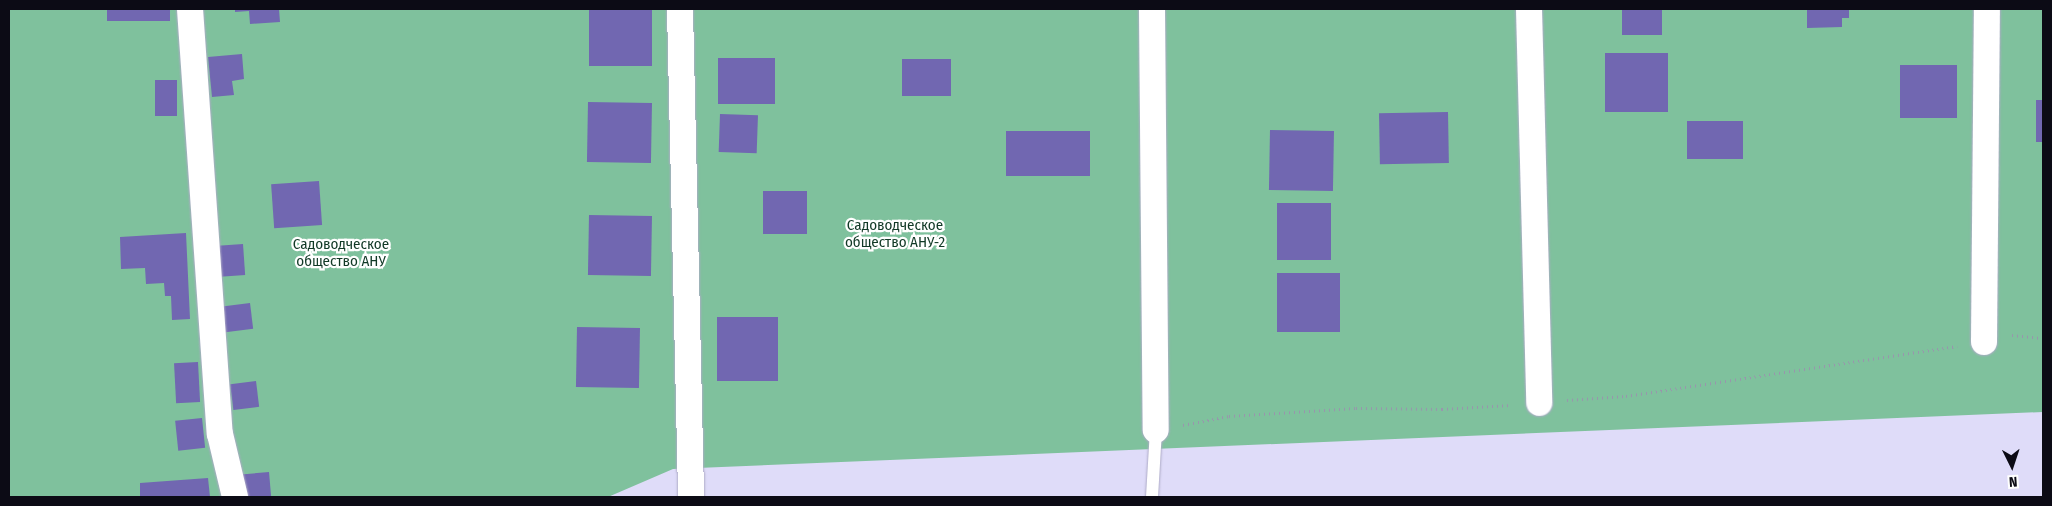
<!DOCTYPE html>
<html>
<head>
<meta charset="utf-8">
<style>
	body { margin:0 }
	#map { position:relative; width:2052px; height:506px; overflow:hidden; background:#dfdcf9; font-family:"Fira Sans Condensed",sans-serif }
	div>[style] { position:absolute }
	.green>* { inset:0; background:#7fc19d }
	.building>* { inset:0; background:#7167b1; transform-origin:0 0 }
	.path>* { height:3px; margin-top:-1.5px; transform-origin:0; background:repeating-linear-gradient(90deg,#9896ac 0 1px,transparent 0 5px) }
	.roads { filter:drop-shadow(0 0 1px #aeabc7) drop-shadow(0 0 1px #aeabc7) }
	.lane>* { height:12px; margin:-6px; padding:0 6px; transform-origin:6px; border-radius:6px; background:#fff }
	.street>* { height:26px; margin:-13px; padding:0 13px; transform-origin:13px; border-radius:13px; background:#fff }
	span { translate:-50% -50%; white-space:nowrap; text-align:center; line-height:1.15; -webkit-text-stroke:4.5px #fff; paint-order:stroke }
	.park-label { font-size:15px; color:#113926 }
	.frame { position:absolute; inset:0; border:10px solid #0c0b15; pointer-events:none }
	.north { position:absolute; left:1987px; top:441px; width:50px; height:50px; -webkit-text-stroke:4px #fff; paint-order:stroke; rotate:176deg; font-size:14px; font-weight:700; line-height:20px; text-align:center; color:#0c0b15 }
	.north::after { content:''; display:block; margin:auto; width:18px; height:22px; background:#0c0b15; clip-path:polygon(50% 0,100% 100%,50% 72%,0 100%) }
</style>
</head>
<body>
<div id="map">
	<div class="green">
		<i style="clip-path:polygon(9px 9px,2043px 9px,2043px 412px,673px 469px,608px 497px,9px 497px)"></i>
	</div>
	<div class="building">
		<i style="left:107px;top:9px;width:63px;height:12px"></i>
		<i style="clip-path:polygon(235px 9px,279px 9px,280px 22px,250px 24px,249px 11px,235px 12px)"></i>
		<i style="left:589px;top:9px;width:63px;height:57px"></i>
		<i style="left:1622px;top:9px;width:40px;height:26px"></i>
		<i style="clip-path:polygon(1807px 9px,1849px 9px,1849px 18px,1842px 18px,1842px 27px,1807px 28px)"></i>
		<i style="left:1605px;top:53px;width:63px;height:59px"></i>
		<i style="clip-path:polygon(242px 54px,244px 79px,232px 81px,234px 95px,212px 97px,208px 57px)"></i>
		<i style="left:718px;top:58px;width:57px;height:46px"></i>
		<i style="left:902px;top:59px;width:49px;height:37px"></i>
		<i style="left:1900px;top:65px;width:57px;height:53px"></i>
		<i style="left:155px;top:80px;width:22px;height:36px"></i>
		<i style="left:2036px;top:100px;width:7px;height:42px"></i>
		<i style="left:588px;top:102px;width:64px;height:60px;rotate:1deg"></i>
		<i style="left:1448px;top:112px;width:51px;height:69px;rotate:89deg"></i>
		<i style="left:720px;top:114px;width:38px;height:38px;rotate:2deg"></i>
		<i style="left:1743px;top:121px;width:38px;height:56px;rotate:90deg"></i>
		<i style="left:1270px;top:130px;width:64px;height:60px;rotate:1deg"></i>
		<i style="left:1006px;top:131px;width:84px;height:45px"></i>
		<i style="left:319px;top:181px;width:44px;height:48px;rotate:86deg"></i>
		<i style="left:763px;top:191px;width:44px;height:43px"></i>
		<i style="left:1277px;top:203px;width:54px;height:57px"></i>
		<i style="left:589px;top:215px;width:63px;height:60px;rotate:1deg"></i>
		<i style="clip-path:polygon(186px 233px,190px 319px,172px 320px,171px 296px,165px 296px,164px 283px,146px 284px,145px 268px,121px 269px,120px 237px)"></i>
		<i style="left:243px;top:244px;width:31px;height:25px;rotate:86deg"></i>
		<i style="left:1277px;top:273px;width:63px;height:59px"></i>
		<i style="left:250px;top:303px;width:26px;height:28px;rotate:83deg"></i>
		<i style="left:717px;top:317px;width:61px;height:64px"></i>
		<i style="left:577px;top:327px;width:63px;height:60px;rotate:1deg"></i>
		<i style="left:198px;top:362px;width:40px;height:24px;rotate:87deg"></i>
		<i style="left:256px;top:381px;width:26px;height:26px;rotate:83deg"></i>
		<i style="left:202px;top:418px;width:30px;height:27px;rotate:84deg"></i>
		<i style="left:269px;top:472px;width:25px;height:31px;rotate:85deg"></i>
		<i style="clip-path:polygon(208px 478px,210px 497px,140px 497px,140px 483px)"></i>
	</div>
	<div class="path">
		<i style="left:2012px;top:335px;width:31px;rotate:6deg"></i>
		<i style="left:1567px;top:400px;width:59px;rotate:-3.9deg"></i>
		<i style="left:1626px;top:396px;width:335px;rotate:-8.6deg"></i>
		<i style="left:1183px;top:425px;width:47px;rotate:-11.1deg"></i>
		<i style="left:1229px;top:416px;width:127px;rotate:-3.6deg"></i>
		<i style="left:1356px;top:408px;width:86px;rotate:0.7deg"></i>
		<i style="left:1442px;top:409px;width:69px;rotate:-3.3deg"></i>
	</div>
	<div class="roads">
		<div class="lane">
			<i style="left:1152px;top:497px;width:67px;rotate:-86.6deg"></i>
		</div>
		<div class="street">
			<i style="left:190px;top:9px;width:426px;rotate:86deg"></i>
			<i style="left:220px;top:434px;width:65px;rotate:76.6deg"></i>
			<i style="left:680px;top:9px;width:488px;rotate:88.7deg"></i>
			<i style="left:1152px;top:9px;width:421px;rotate:89.5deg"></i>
			<i style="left:1529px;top:9px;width:394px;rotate:88.5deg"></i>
			<i style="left:1984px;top:342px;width:333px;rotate:-89.5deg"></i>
		</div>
	</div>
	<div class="park-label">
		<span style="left:895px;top:234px">Садоводческое<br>общество АНУ-2</span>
		<span style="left:341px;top:253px">Садоводческое<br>общество АНУ</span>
	</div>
	<div class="frame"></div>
	<div class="north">N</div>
</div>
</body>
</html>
